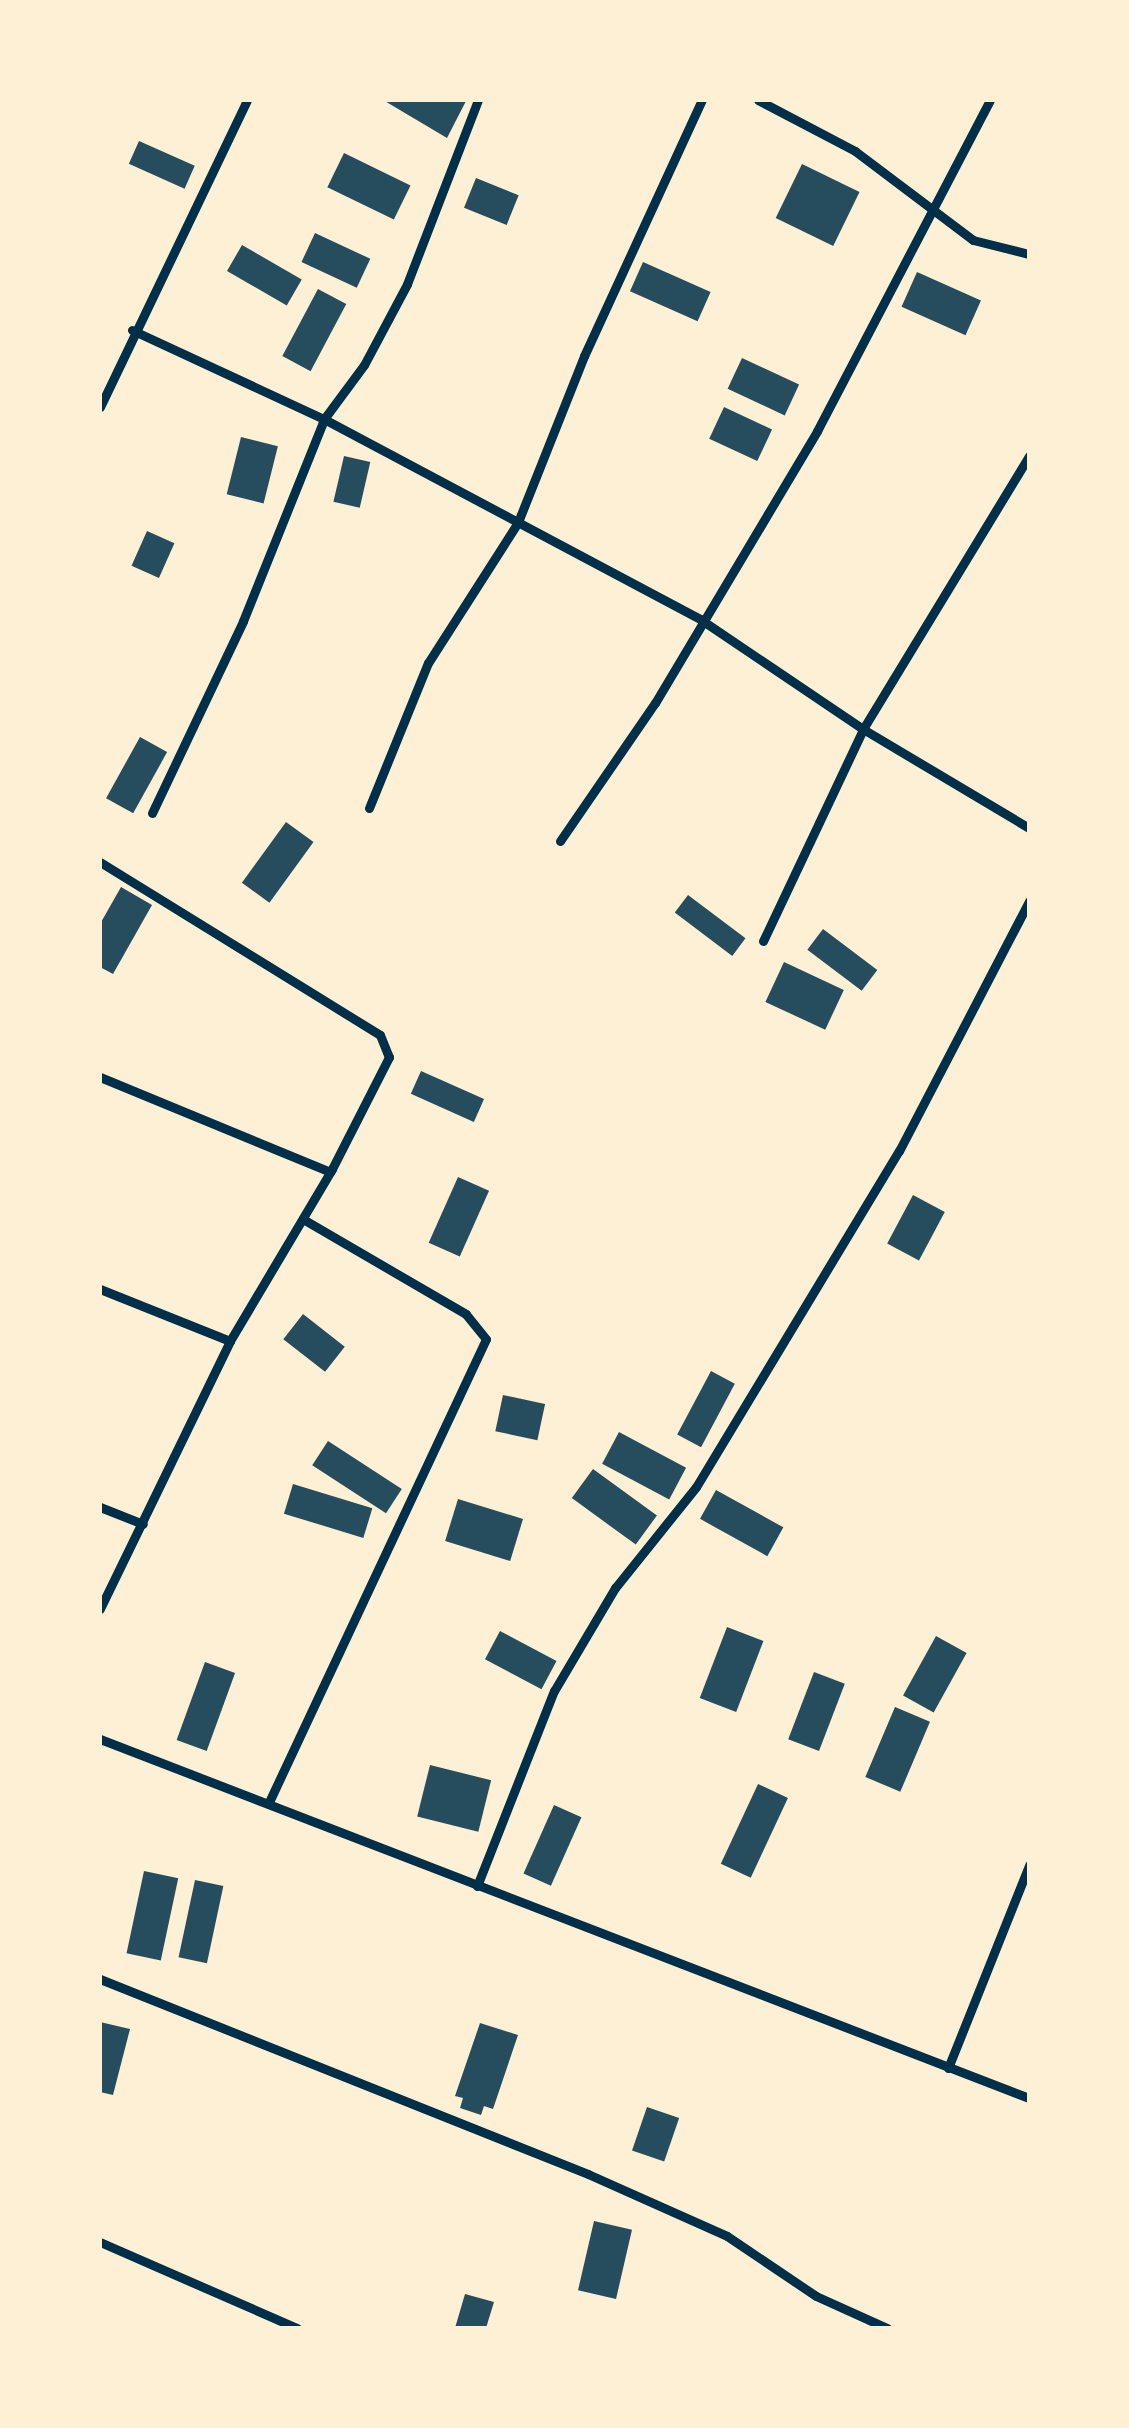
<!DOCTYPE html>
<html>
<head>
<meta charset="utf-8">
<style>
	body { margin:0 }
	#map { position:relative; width:1129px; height:2428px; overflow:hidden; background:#fdf0d5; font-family:"Archivo Narrow",sans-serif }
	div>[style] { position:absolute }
	.building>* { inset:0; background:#264d5e; transform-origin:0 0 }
	.minor>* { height:9px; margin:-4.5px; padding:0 4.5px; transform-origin:4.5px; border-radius:4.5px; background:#003049 }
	span { translate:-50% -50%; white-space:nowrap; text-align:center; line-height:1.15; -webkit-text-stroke:8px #fdf0d5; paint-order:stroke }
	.frame { position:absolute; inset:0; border:102px solid #fdf0d5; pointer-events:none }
</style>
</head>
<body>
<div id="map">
	<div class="building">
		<i style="clip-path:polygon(383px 100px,463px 100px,466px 101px,447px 138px)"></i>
		<i style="left:139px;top:141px;width:61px;height:25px;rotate:24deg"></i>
		<i style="left:344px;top:153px;width:74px;height:38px;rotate:26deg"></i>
		<i style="left:802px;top:164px;width:64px;height:60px;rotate:26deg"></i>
		<i style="left:476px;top:178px;width:46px;height:32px;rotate:22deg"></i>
		<i style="left:315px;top:233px;width:61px;height:32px;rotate:25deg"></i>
		<i style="left:242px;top:245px;width:69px;height:30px;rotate:30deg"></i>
		<i style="left:643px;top:262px;width:74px;height:32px;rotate:24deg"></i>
		<i style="left:917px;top:272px;width:70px;height:38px;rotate:24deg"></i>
		<i style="left:318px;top:289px;width:32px;height:76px;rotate:28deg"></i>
		<i style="left:742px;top:358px;width:63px;height:34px;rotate:25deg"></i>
		<i style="left:724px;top:407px;width:53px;height:35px;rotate:25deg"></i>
		<i style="left:241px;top:437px;width:38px;height:59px;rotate:14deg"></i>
		<i style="left:344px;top:456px;width:27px;height:47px;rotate:13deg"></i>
		<i style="left:147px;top:531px;width:30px;height:38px;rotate:24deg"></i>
		<i style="left:140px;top:737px;width:31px;height:70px;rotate:29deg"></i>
		<i style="left:286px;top:822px;width:34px;height:75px;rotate:36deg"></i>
		<i style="clip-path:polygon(121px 887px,152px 905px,113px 974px,100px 967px,100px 924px)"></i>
		<i style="left:688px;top:895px;width:72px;height:22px;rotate:37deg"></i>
		<i style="left:823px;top:929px;width:68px;height:26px;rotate:37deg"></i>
		<i style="left:784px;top:962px;width:66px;height:44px;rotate:25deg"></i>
		<i style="left:421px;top:1071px;width:69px;height:25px;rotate:24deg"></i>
		<i style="left:458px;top:1177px;width:34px;height:72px;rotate:24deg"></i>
		<i style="left:913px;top:1195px;width:36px;height:55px;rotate:28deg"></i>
		<i style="left:303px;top:1314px;width:53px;height:32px;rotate:38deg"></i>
		<i style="left:711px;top:1371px;width:27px;height:72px;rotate:28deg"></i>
		<i style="left:503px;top:1395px;width:43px;height:37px;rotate:12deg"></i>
		<i style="left:619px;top:1432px;width:76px;height:36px;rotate:28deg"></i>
		<i style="left:328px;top:1441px;width:88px;height:29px;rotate:33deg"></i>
		<i style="left:593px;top:1469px;width:79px;height:36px;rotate:36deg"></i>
		<i style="left:293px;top:1484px;width:83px;height:31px;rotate:17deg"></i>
		<i style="left:716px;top:1490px;width:77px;height:33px;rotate:29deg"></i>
		<i style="left:458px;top:1499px;width:68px;height:44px;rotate:17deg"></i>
		<i style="left:727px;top:1627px;width:39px;height:76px;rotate:21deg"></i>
		<i style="left:500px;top:1631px;width:64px;height:32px;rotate:28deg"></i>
		<i style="left:936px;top:1636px;width:35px;height:68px;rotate:29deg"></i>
		<i style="left:205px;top:1662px;width:32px;height:83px;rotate:20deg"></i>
		<i style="left:814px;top:1672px;width:33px;height:72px;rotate:21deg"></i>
		<i style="left:895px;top:1707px;width:38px;height:76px;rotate:23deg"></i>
		<i style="left:430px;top:1765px;width:63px;height:53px;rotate:14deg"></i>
		<i style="left:758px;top:1784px;width:33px;height:88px;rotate:25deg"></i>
		<i style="left:554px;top:1805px;width:30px;height:75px;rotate:24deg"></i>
		<i style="left:144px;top:1871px;width:35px;height:84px;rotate:12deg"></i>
		<i style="left:195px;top:1880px;width:29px;height:79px;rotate:12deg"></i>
		<i style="clip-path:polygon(100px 2022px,130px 2029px,113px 2095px,100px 2092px)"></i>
		<i style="clip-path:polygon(480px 2023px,518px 2035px,493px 2109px,484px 2106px,481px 2115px,460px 2108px,463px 2098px,455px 2096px)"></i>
		<i style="left:647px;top:2107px;width:34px;height:46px;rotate:19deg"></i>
		<i style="left:594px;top:2221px;width:39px;height:71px;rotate:13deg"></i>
		<i style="clip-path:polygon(465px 2294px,494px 2302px,486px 2328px,455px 2328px)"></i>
	</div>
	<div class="minor">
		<i style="left:758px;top:100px;width:110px;rotate:27.7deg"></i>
		<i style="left:855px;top:151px;width:148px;rotate:37deg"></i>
		<i style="left:973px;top:240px;width:58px;rotate:14deg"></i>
		<i style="left:132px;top:330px;width:212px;rotate:24.9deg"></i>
		<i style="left:324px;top:419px;width:426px;rotate:28deg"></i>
		<i style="left:700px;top:619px;width:197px;rotate:34deg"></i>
		<i style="left:863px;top:729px;width:193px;rotate:30.8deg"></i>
		<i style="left:100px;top:407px;width:340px;rotate:-64.4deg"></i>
		<i style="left:369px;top:808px;width:157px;rotate:-67.9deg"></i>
		<i style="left:428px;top:663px;width:167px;rotate:-57.4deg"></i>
		<i style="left:518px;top:522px;width:179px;rotate:-68.3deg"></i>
		<i style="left:584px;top:356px;width:282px;rotate:-65.3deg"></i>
		<i style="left:152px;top:813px;width:212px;rotate:-64.6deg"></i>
		<i style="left:243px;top:621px;width:218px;rotate:-68.1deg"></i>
		<i style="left:324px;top:419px;width:67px;rotate:-53.5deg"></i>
		<i style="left:364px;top:365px;width:92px;rotate:-62deg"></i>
		<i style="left:407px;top:284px;width:197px;rotate:-68.9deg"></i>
		<i style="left:560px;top:841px;width:168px;rotate:-55.5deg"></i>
		<i style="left:655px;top:703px;width:317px;rotate:-59.2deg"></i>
		<i style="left:817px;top:431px;width:373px;rotate:-62.4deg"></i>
		<i style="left:100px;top:862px;width:329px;rotate:31.7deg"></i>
		<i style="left:380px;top:1035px;width:24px;rotate:68deg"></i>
		<i style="left:389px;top:1057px;width:126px;rotate:117deg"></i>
		<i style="left:332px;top:1169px;width:200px;rotate:120.7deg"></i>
		<i style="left:230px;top:1341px;width:298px;rotate:115.9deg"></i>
		<i style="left:763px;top:941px;width:234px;rotate:-64.7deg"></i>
		<i style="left:863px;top:729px;width:320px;rotate:-58.7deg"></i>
		<i style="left:100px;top:1077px;width:249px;rotate:22.4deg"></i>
		<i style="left:100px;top:1289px;width:140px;rotate:21.8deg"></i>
		<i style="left:100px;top:1507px;width:46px;rotate:21.6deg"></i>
		<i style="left:100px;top:1739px;width:996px;rotate:21.13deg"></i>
		<i style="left:269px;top:1802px;width:511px;rotate:-64.89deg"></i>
		<i style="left:486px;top:1339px;width:32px;rotate:-129deg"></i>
		<i style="left:466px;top:1314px;width:189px;rotate:-149.8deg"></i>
		<i style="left:477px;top:1886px;width:210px;rotate:-68.5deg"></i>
		<i style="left:554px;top:1691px;width:120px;rotate:-59.4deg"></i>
		<i style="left:615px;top:1588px;width:129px;rotate:-51.3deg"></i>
		<i style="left:696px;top:1487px;width:393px;rotate:-58.9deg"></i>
		<i style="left:899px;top:1151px;width:282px;rotate:-62.5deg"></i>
		<i style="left:100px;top:1979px;width:526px;rotate:21.78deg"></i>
		<i style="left:588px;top:2174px;width:152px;rotate:24deg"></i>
		<i style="left:727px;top:2236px;width:107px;rotate:34deg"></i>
		<i style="left:816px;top:2296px;width:78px;rotate:24.3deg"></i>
		<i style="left:948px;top:2068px;width:219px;rotate:-68.2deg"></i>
		<i style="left:100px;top:2242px;width:215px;rotate:23.6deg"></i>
	</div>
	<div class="frame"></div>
</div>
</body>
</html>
